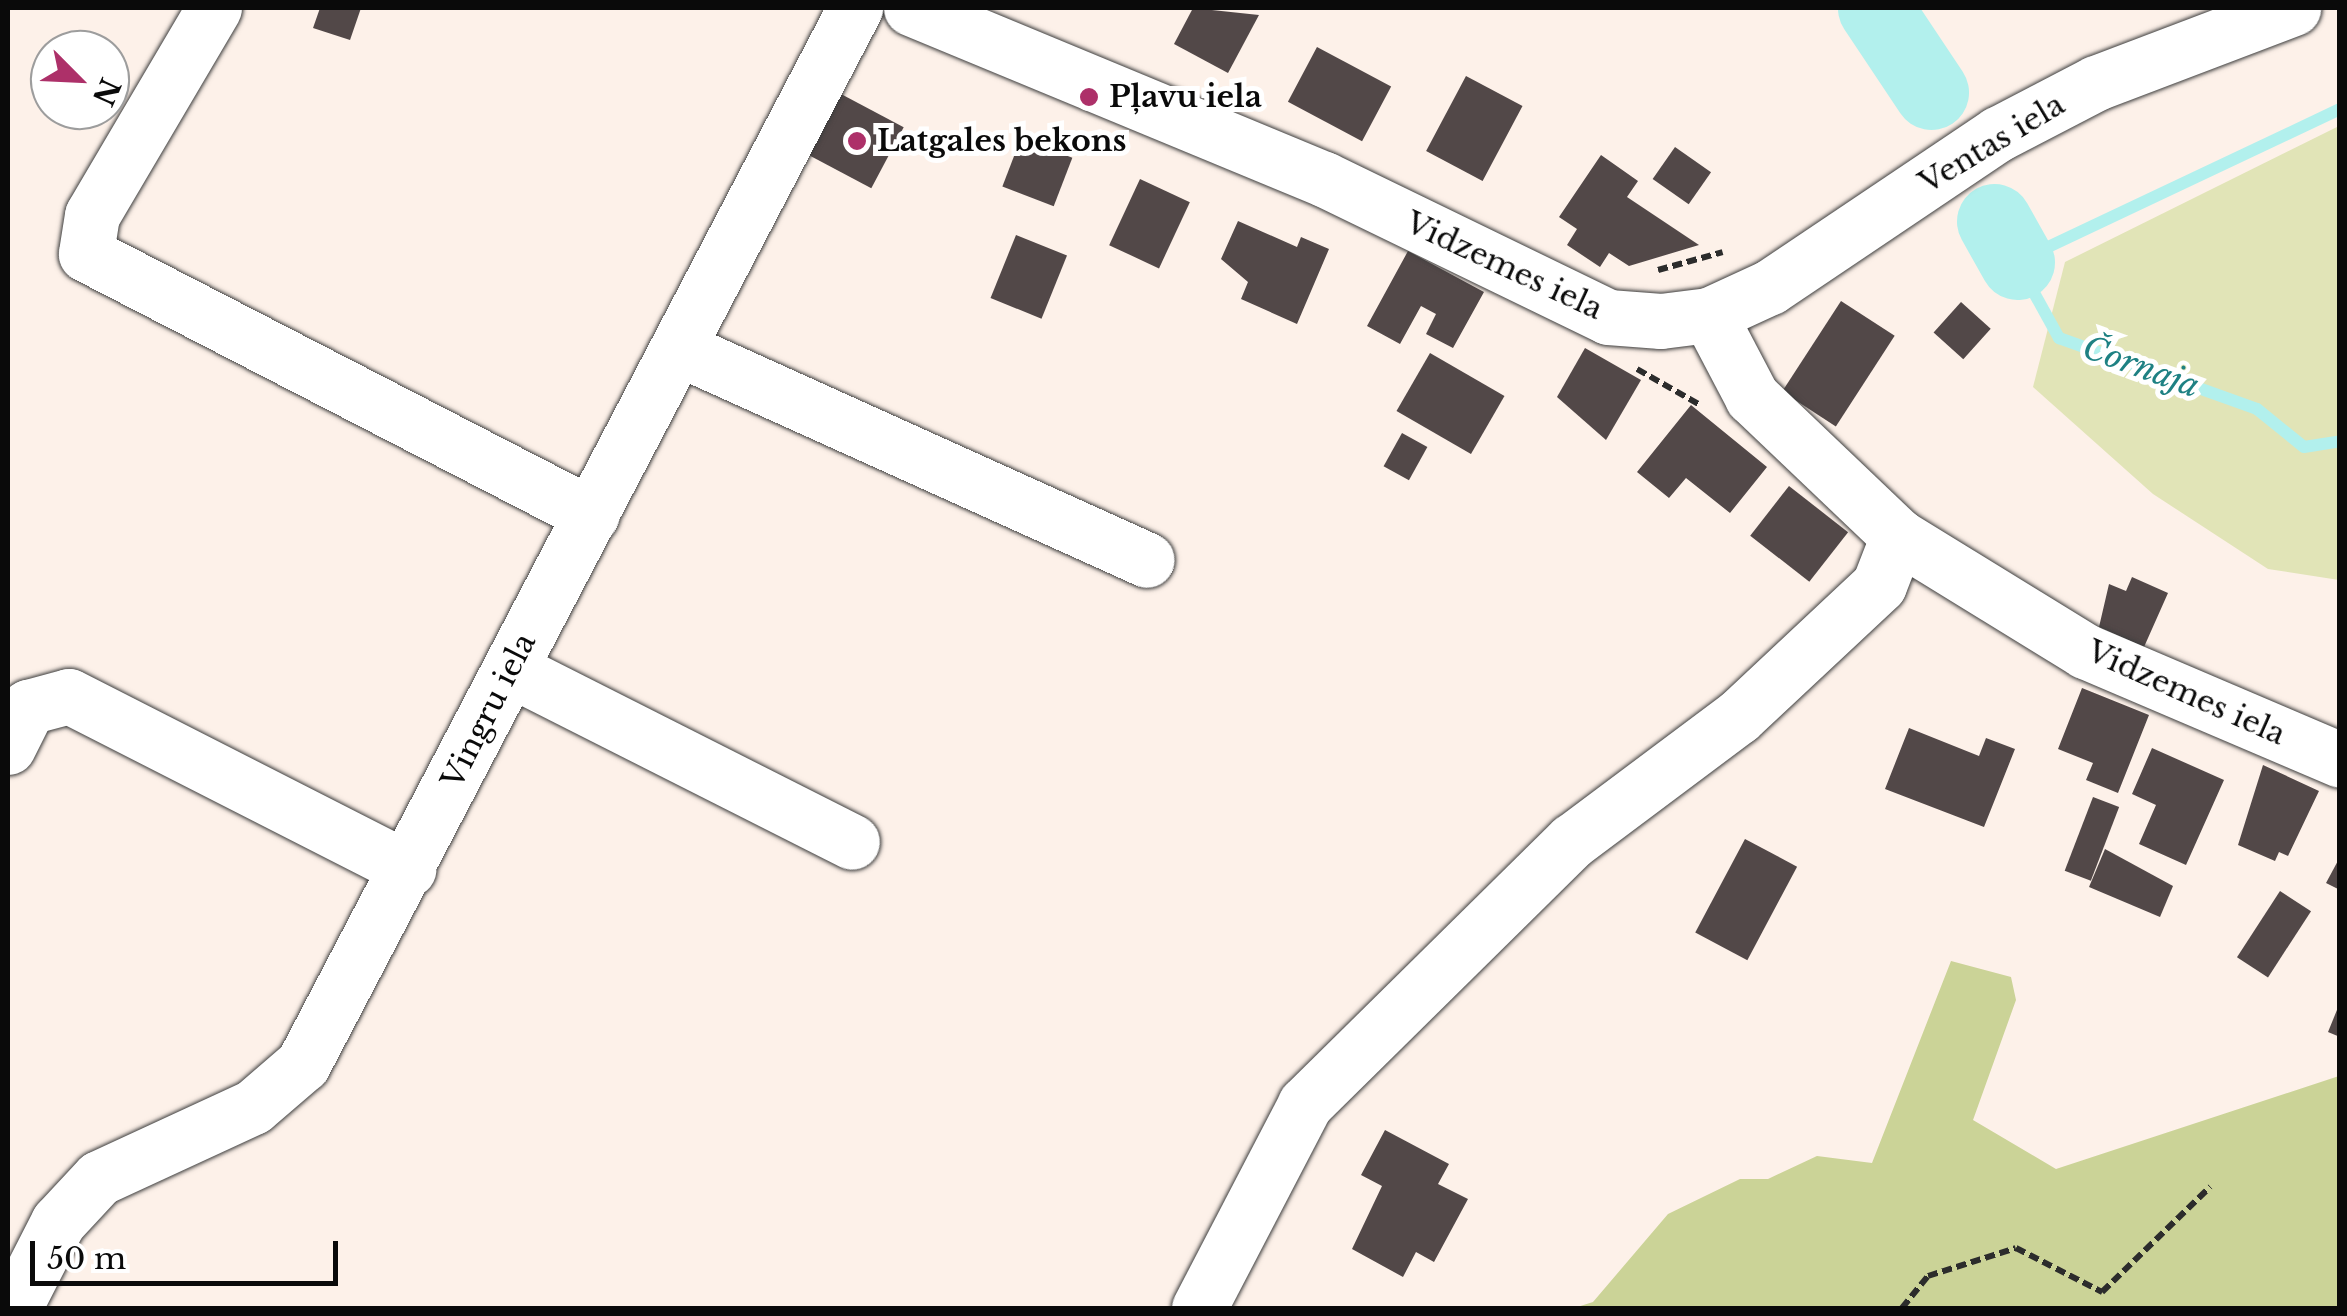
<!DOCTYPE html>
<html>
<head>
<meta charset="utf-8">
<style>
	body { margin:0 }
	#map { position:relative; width:2347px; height:1316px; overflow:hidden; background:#fdf1e9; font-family:"Libre Baskerville",serif }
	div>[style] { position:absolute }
	.green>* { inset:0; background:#e1e4b7 }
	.forest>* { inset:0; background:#cbd397 }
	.stream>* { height:12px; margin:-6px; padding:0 6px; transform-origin:6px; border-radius:6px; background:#b2f0ed }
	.river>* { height:75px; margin:-37.5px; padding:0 37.5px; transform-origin:37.5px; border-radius:37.5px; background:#b2f0ed }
	.building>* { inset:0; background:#524848; transform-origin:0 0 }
	.path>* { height:6px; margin-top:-3px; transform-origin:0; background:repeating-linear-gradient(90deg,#2c2c2c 0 10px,transparent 0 15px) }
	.roads { filter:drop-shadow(0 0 2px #3d3d3d) drop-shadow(0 0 2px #3d3d3d) }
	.minor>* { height:55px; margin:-27.5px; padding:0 27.5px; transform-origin:27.5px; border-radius:27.5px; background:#fff }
	.dots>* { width:28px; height:28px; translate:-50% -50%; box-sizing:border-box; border:5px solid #fff; border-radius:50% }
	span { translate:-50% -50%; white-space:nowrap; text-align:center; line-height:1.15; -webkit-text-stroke:10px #fff; paint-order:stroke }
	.poi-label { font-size:30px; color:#0a0a0a; font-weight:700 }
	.left { translate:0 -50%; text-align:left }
	.street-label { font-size:30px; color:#0a0a0a }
	.water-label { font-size:32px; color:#1e8183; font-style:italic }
	.frame { position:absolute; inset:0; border:10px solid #0a0a0a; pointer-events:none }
	.north { position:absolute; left:30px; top:30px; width:100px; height:100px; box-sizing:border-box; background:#fff; border:2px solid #9d9d9d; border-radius:50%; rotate:114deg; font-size:28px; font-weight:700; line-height:40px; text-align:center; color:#0a0a0a }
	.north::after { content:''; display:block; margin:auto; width:35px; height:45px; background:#ad3069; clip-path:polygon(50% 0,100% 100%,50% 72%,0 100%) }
	.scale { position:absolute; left:30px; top:1241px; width:308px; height:45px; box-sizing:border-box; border:5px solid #0a0a0a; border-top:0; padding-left:12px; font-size:30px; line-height:35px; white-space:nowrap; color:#0a0a0a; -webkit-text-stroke:8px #fff; paint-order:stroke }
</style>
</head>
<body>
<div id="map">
	<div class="green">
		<i style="clip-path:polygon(2339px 126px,2340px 126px,2339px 580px,2268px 569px,2153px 494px,2033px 387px,2065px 262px)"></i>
	</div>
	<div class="forest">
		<i style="clip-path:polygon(1951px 961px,2011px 977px,2016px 1000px,1973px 1120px,2056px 1169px,2339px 1076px,2339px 1308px,1574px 1308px,1593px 1302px,1668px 1214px,1740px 1179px,1768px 1179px,1817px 1156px,1872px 1163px)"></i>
	</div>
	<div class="stream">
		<i style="left:2340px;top:109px;width:357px;rotate:154.7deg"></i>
		<i style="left:2017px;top:262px;width:87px;rotate:61.1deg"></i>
		<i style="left:2059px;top:338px;width:210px;rotate:19.7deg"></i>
		<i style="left:2257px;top:409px;width:60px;rotate:39deg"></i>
		<i style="left:2304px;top:447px;width:36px;rotate:-9deg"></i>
	</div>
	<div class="river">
		<i style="left:1875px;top:8px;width:101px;rotate:56.3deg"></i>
		<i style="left:1994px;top:221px;width:47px;rotate:60.7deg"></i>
	</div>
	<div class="building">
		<i style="clip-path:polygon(320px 8px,361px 8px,350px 40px,313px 28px)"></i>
		<i style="clip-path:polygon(1193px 8px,1259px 15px,1228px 73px,1174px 44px)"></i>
		<i style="left:1317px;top:47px;width:84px;height:62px;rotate:28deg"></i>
		<i style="left:1466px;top:76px;width:64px;height:85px;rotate:28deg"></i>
		<i style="left:841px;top:94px;width:71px;height:69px;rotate:28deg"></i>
		<i style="left:1021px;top:138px;width:55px;height:52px;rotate:21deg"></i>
		<i style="left:1675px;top:147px;width:44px;height:39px;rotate:35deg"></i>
		<i style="clip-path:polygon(1601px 155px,1638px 181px,1627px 197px,1699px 245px,1629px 266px,1609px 253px,1600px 267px,1567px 245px,1577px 229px,1559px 217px)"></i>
		<i style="left:1140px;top:179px;width:55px;height:73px;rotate:25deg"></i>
		<i style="clip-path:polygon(1238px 221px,1297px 247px,1301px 237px,1329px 249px,1297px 324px,1241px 299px,1248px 282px,1221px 259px)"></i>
		<i style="left:1016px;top:235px;width:55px;height:68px;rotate:22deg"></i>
		<i style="clip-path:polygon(1408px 251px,1484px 292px,1453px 348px,1426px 334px,1436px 314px,1421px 306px,1400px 344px,1367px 326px)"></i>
		<i style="left:1841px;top:301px;width:64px;height:108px;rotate:33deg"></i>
		<i style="left:1961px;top:302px;width:40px;height:41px;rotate:42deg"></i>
		<i style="clip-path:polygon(1585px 348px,1641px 380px,1606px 440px,1557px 397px)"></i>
		<i style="left:1430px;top:353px;width:86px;height:67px;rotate:30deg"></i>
		<i style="clip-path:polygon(1691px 405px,1767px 467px,1730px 513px,1686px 478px,1669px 498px,1637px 472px)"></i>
		<i style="left:1402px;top:433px;width:29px;height:38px;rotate:29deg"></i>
		<i style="left:1789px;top:486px;width:75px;height:63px;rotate:38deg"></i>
		<i style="clip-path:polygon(2132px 577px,2168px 593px,2144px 647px,2099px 627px,2109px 584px,2126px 591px)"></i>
		<i style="clip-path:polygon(2082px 688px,2149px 715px,2118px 793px,2086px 780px,2093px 763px,2058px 749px)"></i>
		<i style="clip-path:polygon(1909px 728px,1979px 756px,1986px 738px,2015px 749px,1984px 827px,1885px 789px)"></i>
		<i style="clip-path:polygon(2152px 748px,2224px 780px,2186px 865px,2139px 844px,2156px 805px,2132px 794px)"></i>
		<i style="clip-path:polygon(2263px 765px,2319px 791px,2288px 856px,2279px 852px,2275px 861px,2238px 845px)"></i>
		<i style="left:2093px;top:797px;width:28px;height:79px;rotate:21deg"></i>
		<i style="left:1745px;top:839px;width:59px;height:106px;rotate:28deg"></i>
		<i style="clip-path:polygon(2105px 849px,2173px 886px,2160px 917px,2089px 887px)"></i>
		<i style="clip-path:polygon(2340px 857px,2340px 890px,2326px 883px)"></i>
		<i style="left:2280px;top:891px;width:37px;height:79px;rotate:33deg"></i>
		<i style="clip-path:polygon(2339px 1005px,2340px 1005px,2340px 1037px,2328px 1032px)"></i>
		<i style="clip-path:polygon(1385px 1130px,1449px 1164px,1438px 1184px,1468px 1199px,1434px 1262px,1416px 1252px,1403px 1277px,1352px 1249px,1382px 1186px,1361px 1175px)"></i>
	</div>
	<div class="path">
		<i style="left:1658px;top:270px;width:67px;rotate:-15.5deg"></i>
		<i style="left:1637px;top:369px;width:73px;rotate:29.7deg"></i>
		<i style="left:1902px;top:1308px;width:41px;rotate:-50.9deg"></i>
		<i style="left:1928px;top:1276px;width:92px;rotate:-17.7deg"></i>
		<i style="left:2016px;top:1248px;width:97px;rotate:27.1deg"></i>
		<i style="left:2102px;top:1292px;width:151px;rotate:-44.2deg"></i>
	</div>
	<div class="roads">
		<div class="minor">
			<i style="left:214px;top:8px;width:240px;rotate:120.5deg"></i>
			<i style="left:92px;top:215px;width:39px;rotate:99deg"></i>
			<i style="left:86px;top:254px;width:569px;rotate:27.29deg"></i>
			<i style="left:911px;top:8px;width:447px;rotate:22.5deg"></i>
			<i style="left:1324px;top:179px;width:316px;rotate:25.9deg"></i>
			<i style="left:1608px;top:317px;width:53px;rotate:4.3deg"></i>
			<i style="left:1661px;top:321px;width:48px;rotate:-7.1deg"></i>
			<i style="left:1709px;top:315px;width:67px;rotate:-24.7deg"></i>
			<i style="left:1770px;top:287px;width:275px;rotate:-33.9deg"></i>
			<i style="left:1998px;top:134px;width:110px;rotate:-27.5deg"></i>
			<i style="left:2096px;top:83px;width:211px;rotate:-20.8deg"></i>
			<i style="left:1709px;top:315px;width:93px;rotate:62.3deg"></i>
			<i style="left:1752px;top:397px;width:202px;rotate:43.6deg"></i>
			<i style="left:1898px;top:536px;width:220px;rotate:31.6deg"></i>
			<i style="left:2085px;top:651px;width:277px;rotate:23.1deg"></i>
			<i style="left:680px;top:349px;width:512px;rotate:24.31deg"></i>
			<i style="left:510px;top:669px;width:383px;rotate:26.8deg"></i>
			<i style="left:8px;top:747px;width:45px;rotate:-63.4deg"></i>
			<i style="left:28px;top:707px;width:42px;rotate:-15deg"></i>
			<i style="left:69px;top:696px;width:381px;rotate:27deg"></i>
			<i style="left:14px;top:1308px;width:97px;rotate:-62.9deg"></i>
			<i style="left:58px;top:1222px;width:60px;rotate:-47deg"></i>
			<i style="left:99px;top:1178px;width:170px;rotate:-24.8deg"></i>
			<i style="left:253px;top:1107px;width:66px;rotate:-40.7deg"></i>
			<i style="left:303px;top:1064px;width:1192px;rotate:-62.4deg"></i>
			<i style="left:1199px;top:1308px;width:230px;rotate:-62.5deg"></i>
			<i style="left:1305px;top:1104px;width:375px;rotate:-44.6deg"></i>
			<i style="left:1572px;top:841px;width:207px;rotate:-36.8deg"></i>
			<i style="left:1738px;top:717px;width:193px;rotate:-43.1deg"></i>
			<i style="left:1879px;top:585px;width:53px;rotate:-68.8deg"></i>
		</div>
	</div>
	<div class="dots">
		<i style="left:1089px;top:97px;background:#ad3069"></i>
		<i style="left:857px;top:141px;background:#ad3069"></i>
	</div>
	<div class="poi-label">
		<span class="left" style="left:1109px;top:97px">Pļavu iela</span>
		<span class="left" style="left:877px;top:141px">Latgales bekons</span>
	</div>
	<div class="street-label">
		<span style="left:1992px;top:144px;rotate:-31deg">Ventas iela</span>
		<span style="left:1504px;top:266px;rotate:25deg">Vidzemes iela</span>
		<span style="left:2186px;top:693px;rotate:24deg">Vidzemes iela</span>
		<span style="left:489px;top:711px;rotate:-63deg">Vingru iela</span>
	</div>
	<div class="water-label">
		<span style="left:2141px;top:367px;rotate:20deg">Čornaja</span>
	</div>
	<div class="frame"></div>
	<div class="north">N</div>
	<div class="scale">50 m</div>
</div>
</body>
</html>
